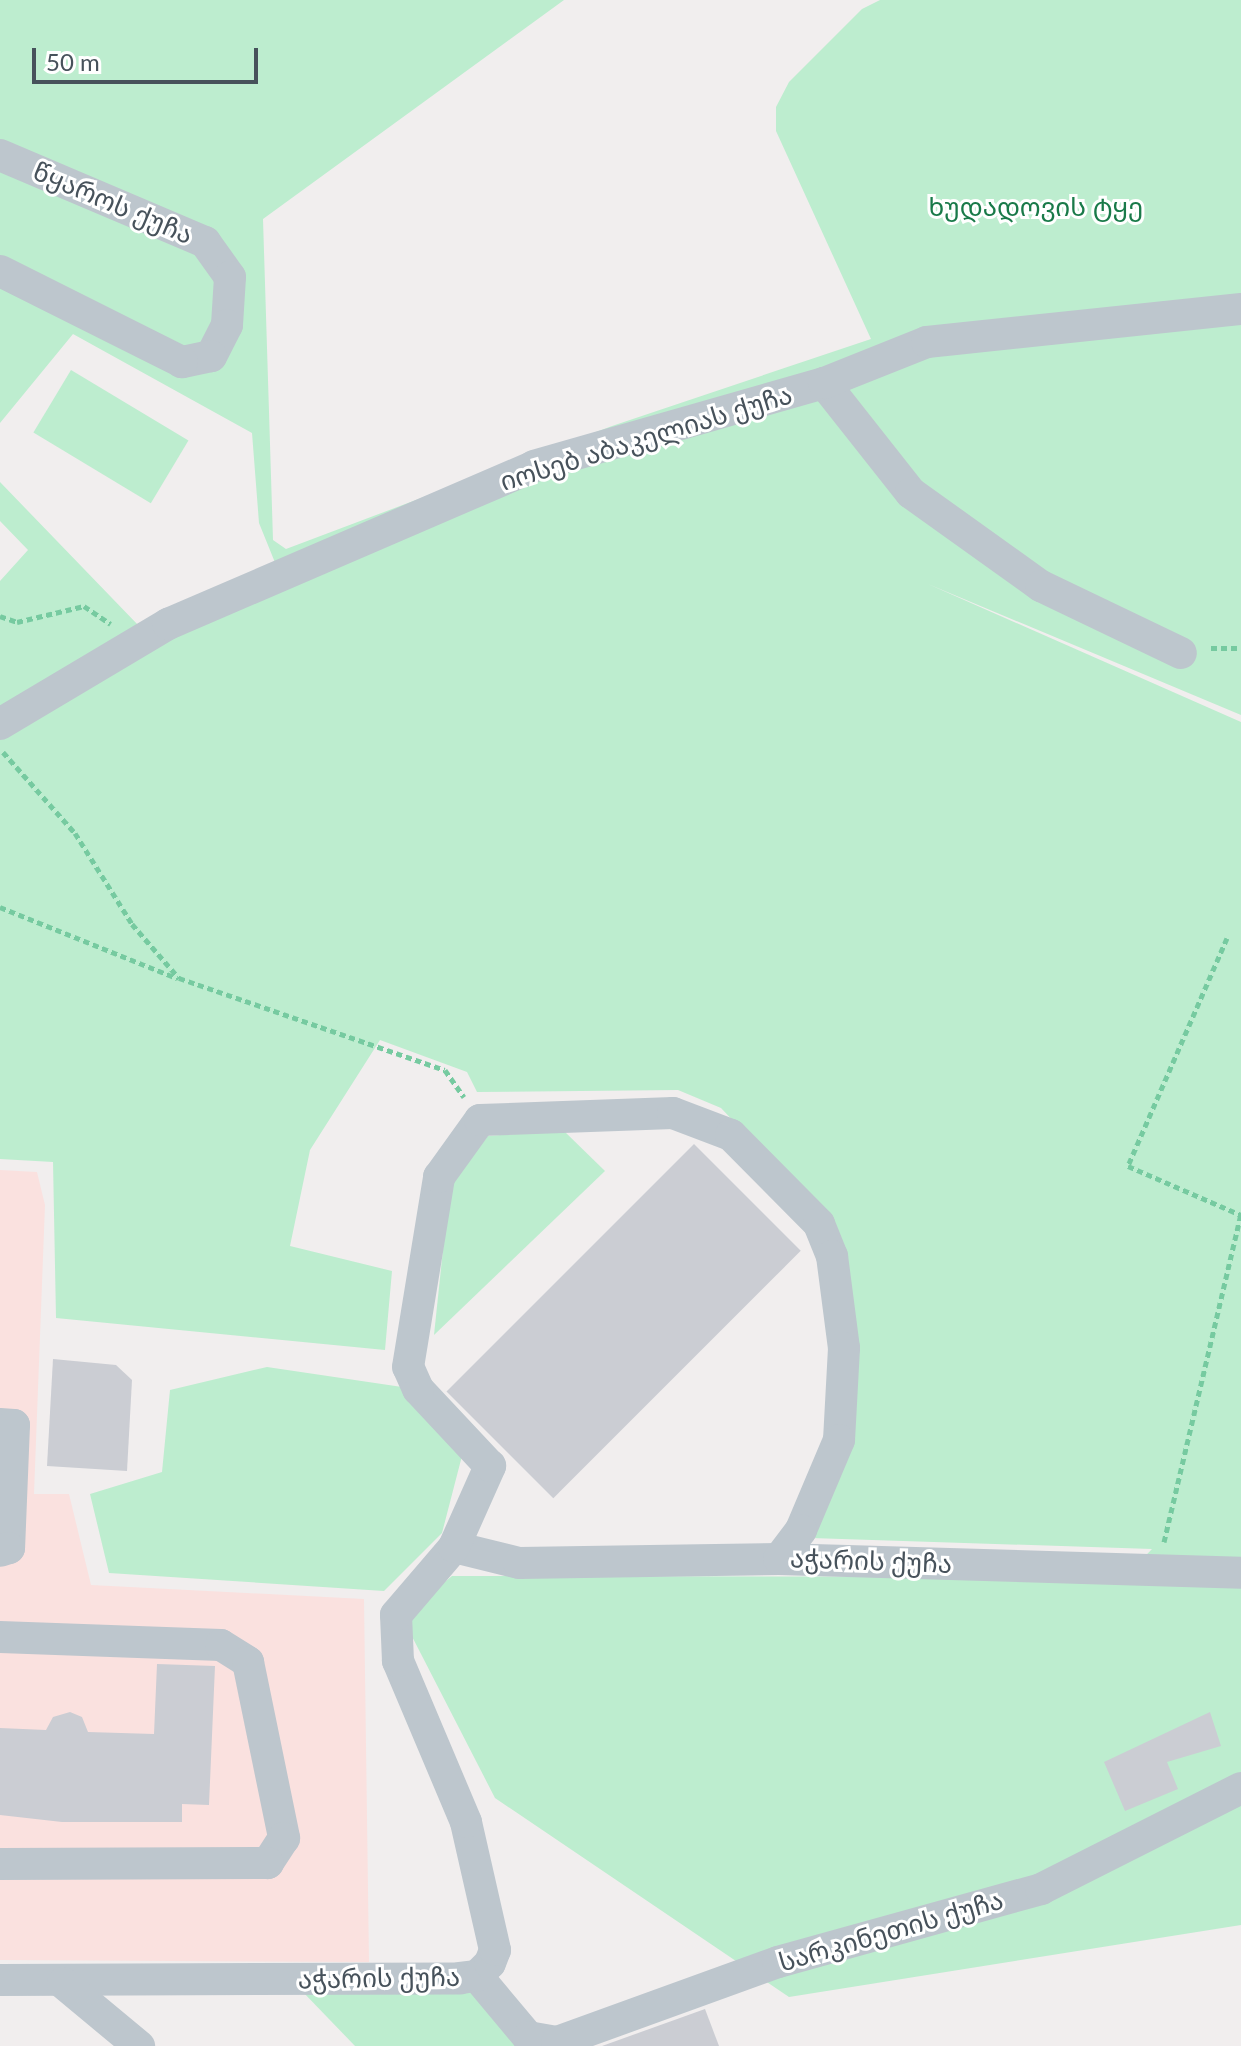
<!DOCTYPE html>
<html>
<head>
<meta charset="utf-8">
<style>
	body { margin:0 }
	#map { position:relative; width:1241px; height:2046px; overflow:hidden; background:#f1eeee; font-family:Lato,"Noto Sans Georgian",sans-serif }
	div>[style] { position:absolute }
	.medical>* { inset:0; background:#fae1df }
	.green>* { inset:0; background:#bdedcf; transform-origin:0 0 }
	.building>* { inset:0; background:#cbcdd3; transform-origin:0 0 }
	.path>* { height:5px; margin-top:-2.5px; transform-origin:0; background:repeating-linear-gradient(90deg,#76caa0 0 6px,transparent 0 10px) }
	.minor>* { height:32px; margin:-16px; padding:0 16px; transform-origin:16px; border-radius:16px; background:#bdc6cd }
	span { translate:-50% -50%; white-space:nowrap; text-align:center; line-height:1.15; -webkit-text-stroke:6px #fff; paint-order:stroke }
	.street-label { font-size:26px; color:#47525b }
	.park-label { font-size:26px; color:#197a49 }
	.scale { position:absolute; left:32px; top:48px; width:226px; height:36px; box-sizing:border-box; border:4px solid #47525b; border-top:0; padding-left:10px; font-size:24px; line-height:28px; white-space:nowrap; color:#47525b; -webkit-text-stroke:6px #fff; paint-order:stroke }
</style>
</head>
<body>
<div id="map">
	<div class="medical">
		<i style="clip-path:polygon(0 1170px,37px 1172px,45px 1205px,34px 1494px,69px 1494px,91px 1585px,364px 1599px,369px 1962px,0 1960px)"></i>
	</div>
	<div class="green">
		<i style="clip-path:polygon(0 0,564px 0,263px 219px,273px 540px,286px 549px,612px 426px,871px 339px,776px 131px,776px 107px,789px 82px,862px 9px,880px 0,1241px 0,1241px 715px,928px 584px,1241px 722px,1241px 1925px,789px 1997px,495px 1798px,402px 1617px,452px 1576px,1125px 1577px,1152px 1549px,811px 1538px,854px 1442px,835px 1228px,721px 1108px,678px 1090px,477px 1092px,467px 1072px,380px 1040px,310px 1150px,290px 1246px,392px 1271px,385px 1350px,56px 1318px,53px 1162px,0 1159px,0 581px,28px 550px,0 521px,0 482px,139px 626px,276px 565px,259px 523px,252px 433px,73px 334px,0 423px)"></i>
		<i style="left:71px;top:370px;width:137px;height:73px;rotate:31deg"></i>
		<i style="clip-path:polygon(563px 1130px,605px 1171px,434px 1335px,450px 1183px,488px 1136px)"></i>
		<i style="clip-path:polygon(267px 1367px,402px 1387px,463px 1452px,442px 1533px,384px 1591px,109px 1573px,90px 1494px,162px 1472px,170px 1390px)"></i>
		<i style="clip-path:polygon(301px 1990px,480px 1993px,522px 2046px,355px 2046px)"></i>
	</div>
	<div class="building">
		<i style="left:694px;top:1144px;width:151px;height:350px;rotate:45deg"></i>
		<i style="clip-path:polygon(53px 1359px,116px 1365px,132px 1380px,127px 1471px,47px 1466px)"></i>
		<i style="clip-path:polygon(157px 1664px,215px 1666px,209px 1805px,182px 1804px,182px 1822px,62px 1822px,0 1815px,0 1728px,46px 1730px,53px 1717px,70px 1712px,82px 1717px,88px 1732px,154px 1734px)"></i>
		<i style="clip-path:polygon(1210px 1712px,1221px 1746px,1167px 1762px,1178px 1789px,1125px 1811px,1104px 1762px)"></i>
		<i style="clip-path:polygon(705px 2009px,719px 2046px,602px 2046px)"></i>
	</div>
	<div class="path">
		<i style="left:0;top:616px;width:18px;rotate:19deg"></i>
		<i style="left:17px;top:622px;width:69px;rotate:-13.4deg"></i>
		<i style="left:84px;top:606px;width:32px;rotate:34deg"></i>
		<i style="left:1211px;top:648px;width:30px"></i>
		<i style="left:3px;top:752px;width:108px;rotate:48.4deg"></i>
		<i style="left:75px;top:833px;width:107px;rotate:57.9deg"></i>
		<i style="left:132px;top:924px;width:72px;rotate:49deg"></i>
		<i style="left:179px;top:978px;width:281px;rotate:19.1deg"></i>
		<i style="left:445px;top:1070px;width:33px;rotate:55deg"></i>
		<i style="left:0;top:907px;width:191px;rotate:21.9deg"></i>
		<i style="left:1227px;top:938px;width:249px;rotate:113.5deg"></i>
		<i style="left:1128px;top:1166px;width:123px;rotate:23.4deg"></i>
		<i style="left:1164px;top:1542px;width:337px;rotate:-76.8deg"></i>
	</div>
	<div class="minor">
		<i style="left:0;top:155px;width:223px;rotate:23deg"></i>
		<i style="left:205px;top:242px;width:43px;rotate:54.5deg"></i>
		<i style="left:230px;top:277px;width:48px;rotate:93.6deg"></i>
		<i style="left:227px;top:325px;width:35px;rotate:117deg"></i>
		<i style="left:211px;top:356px;width:30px;rotate:168deg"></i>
		<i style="left:182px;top:362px;width:203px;rotate:-153.4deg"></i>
		<i style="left:824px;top:383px;width:140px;rotate:51.7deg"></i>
		<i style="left:911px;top:493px;width:160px;rotate:35.6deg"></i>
		<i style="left:1041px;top:586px;width:155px;rotate:25.6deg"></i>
		<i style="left:0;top:724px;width:196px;rotate:-30.8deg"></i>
		<i style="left:168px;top:624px;width:399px;rotate:-23.3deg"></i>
		<i style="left:534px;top:466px;width:302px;rotate:-16deg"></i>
		<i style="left:824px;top:383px;width:111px;rotate:-21.7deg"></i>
		<i style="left:927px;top:342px;width:316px;rotate:-6deg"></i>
		<i style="left:0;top:1424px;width:14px;rotate:4deg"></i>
		<i style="left:14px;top:1425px;width:123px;rotate:92.3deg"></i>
		<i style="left:9px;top:1548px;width:9px;rotate:162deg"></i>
		<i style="left:454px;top:1547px;width:67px;rotate:13.8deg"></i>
		<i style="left:519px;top:1563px;width:260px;rotate:-0.9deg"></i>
		<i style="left:779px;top:1559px;width:462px;rotate:1.7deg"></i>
		<i style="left:0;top:1637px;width:221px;rotate:2.1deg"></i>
		<i style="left:221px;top:1645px;width:32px;rotate:32deg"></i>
		<i style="left:248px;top:1662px;width:180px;rotate:78.4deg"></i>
		<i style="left:284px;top:1838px;width:30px;rotate:123deg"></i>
		<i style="left:268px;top:1863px;width:268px;rotate:179.8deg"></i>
		<i style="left:477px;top:1976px;width:80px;rotate:50.1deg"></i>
		<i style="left:528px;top:2037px;width:29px;rotate:10deg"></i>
		<i style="left:557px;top:2042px;width:235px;rotate:-19.9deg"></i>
		<i style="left:778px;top:1962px;width:273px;rotate:-15.5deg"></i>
		<i style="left:1041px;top:1889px;width:224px;rotate:-26.8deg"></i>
		<i style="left:0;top:1980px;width:460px;rotate:-0.2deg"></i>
		<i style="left:460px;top:1978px;width:17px;rotate:-7deg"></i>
		<i style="left:477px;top:1976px;width:18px;rotate:-45deg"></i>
		<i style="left:490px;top:1963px;width:14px;rotate:-69deg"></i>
		<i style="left:495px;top:1950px;width:131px;rotate:-102.8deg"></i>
		<i style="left:466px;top:1822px;width:175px;rotate:-112.9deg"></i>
		<i style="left:398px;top:1661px;width:46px;rotate:-92.5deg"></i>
		<i style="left:396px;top:1615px;width:89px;rotate:-49.5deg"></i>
		<i style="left:454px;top:1547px;width:89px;rotate:-66deg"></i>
		<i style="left:490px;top:1466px;width:105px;rotate:-133.1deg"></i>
		<i style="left:418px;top:1389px;width:24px;rotate:-114deg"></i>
		<i style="left:408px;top:1367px;width:193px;rotate:-80.7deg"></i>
		<i style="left:439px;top:1177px;width:70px;rotate:-54.3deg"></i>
		<i style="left:480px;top:1120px;width:193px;rotate:-2.1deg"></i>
		<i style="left:673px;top:1113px;width:62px;rotate:20.8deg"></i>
		<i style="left:731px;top:1135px;width:125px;rotate:45.3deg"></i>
		<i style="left:819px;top:1224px;width:35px;rotate:68deg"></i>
		<i style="left:832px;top:1256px;width:93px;rotate:82.6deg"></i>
		<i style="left:844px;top:1348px;width:92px;rotate:93.1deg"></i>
		<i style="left:839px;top:1440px;width:98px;rotate:112.9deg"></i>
		<i style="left:801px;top:1530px;width:36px;rotate:127deg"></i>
		<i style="left:63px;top:1983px;width:99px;rotate:39.7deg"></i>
	</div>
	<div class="street-label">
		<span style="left:113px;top:203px;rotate:23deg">წყაროს ქუჩა</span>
		<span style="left:646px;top:438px;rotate:-17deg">იოსებ აბაკელიას ქუჩა</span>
		<span style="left:871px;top:1561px;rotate:2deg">აჭარის ქუჩა</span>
		<span style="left:891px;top:1931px;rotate:-16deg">სარკინეთის ქუჩა</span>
		<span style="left:379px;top:1978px;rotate:-1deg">აჭარის ქუჩა</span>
	</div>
	<div class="park-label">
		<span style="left:1036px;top:207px">ხუდადოვის ტყე</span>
	</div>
	<div class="scale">50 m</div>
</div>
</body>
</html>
